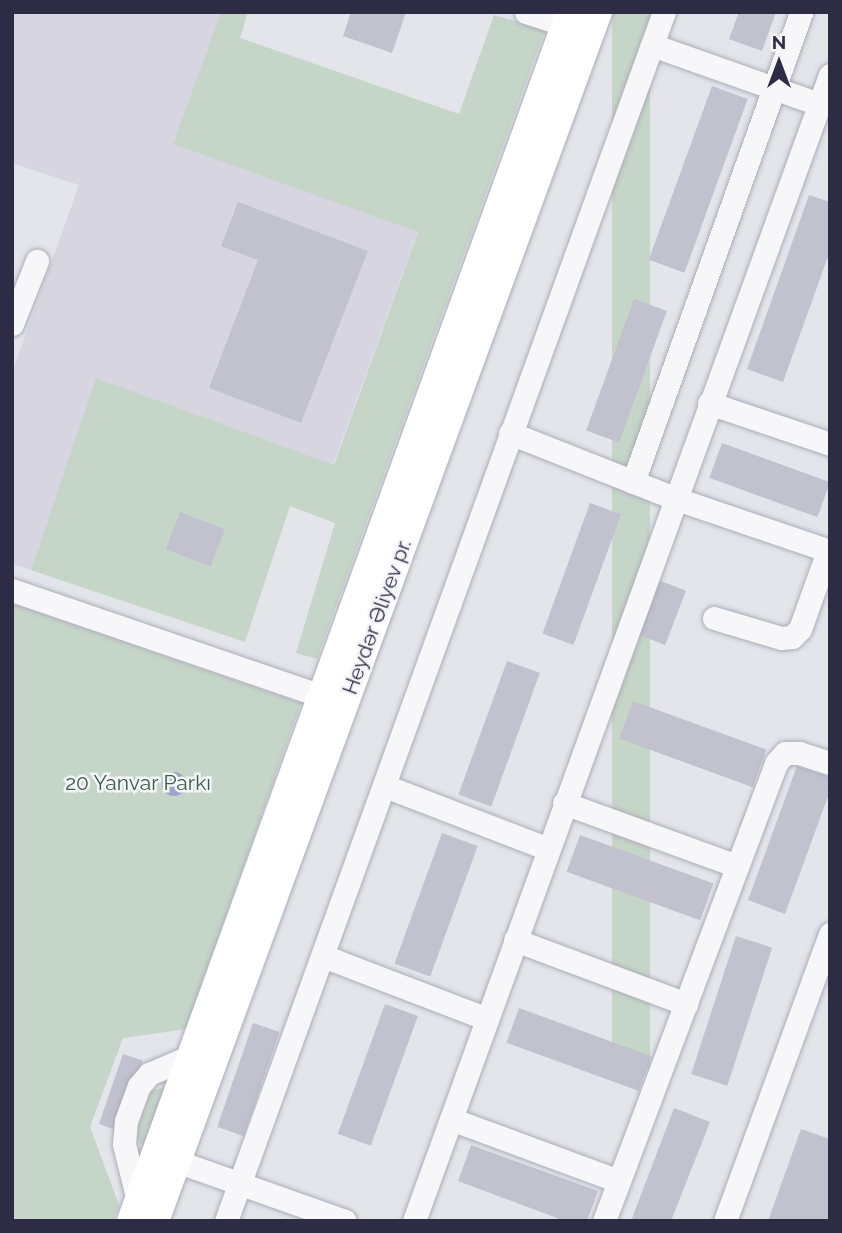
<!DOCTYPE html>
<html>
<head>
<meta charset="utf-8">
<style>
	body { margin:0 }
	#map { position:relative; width:842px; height:1233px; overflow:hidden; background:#e4e4eb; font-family:Raleway,sans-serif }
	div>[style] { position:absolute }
	.built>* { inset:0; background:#d7d6e0 }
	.green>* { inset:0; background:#c5d5c8; transform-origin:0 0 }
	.water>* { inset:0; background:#a0a2ca }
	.round { border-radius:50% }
	.building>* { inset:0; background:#c2c1ce; transform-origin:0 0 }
	.roads { filter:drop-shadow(0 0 2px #adadb9) drop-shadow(0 0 2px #adadb9) }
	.minor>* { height:23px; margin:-11.5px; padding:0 11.5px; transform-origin:11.5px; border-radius:11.5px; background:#f7f7fa }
	.major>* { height:28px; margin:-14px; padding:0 14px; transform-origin:14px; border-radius:14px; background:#fff }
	span { translate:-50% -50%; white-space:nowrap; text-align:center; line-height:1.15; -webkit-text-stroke:5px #f4f4f9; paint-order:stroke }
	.street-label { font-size:21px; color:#2d2c44 }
	.park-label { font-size:21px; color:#395f43 }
	.frame { position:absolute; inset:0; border:14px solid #2d2c44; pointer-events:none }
	.north { position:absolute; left:744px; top:28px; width:70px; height:70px; -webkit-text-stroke:5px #f4f4f9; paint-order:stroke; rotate:0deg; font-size:19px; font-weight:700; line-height:28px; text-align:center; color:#2d2c44 }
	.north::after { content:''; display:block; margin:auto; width:24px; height:32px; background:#2d2c44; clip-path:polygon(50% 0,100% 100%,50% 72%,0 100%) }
</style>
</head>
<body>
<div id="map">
	<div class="built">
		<i style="clip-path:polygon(12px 12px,221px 12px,174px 144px,418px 231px,333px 465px,96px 379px,31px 570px,12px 564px,12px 373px,79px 185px,12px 163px)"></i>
	</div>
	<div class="green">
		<i style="clip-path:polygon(221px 12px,248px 12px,240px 38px,459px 114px,494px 15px,545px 30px,317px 659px,296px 653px,335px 523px,290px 506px,245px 642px,31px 570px,96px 378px,334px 465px,418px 232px,173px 144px)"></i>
		<i style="left:612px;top:12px;width:38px;height:1057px"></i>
		<i style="clip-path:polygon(12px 603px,301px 703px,186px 1029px,123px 1038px,90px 1127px,119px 1205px,113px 1221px,12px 1221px)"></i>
		<i style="clip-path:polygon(169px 1086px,146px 1153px,135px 1134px,151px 1091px)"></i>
	</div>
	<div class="water">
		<i class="round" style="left:162px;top:772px;width:24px;height:24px"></i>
	</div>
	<div class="building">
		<i style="clip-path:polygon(351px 12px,406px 12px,392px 53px,343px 36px)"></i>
		<i style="clip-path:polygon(739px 12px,776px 12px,762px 51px,729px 39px)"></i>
		<i style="left:712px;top:86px;width:38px;height:185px;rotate:20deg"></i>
		<i style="clip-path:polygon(809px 195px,830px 202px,830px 251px,783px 382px,747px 369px)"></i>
		<i style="clip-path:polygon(238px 202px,368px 251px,301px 423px,209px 388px,258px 260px,221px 246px)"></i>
		<i style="left:634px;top:299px;width:35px;height:140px;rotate:20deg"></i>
		<i style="left:722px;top:443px;width:115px;height:37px;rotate:20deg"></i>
		<i style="left:590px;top:503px;width:33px;height:139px;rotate:20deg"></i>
		<i style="left:180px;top:512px;width:48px;height:40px;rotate:21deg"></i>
		<i style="left:658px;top:580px;width:30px;height:58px;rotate:21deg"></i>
		<i style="left:507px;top:661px;width:35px;height:142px;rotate:20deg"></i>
		<i style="left:633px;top:701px;width:142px;height:40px;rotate:20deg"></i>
		<i style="clip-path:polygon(797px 766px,830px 777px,830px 791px,785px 914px,748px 900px)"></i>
		<i style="left:442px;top:833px;width:38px;height:139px;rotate:20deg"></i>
		<i style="left:580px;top:835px;width:142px;height:39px;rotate:20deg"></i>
		<i style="left:736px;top:936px;width:38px;height:145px;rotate:18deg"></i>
		<i style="left:385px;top:1004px;width:35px;height:138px;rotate:20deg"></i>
		<i style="left:519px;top:1008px;width:141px;height:37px;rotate:20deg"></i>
		<i style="left:253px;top:1023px;width:28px;height:110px;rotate:19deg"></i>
		<i style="left:123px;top:1054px;width:21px;height:74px;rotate:19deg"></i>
		<i style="clip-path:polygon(674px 1108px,710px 1122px,671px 1221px,631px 1221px)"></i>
		<i style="clip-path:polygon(801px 1129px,830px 1139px,830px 1221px,768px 1221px)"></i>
		<i style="clip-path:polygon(471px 1145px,598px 1191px,587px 1221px,565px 1221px,458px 1181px)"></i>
	</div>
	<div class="roads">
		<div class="minor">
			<i style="left:526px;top:12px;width:42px;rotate:18deg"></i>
			<i style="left:652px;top:45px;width:177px;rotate:19.5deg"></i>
			<i style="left:12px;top:324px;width:68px;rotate:-68.4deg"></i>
			<i style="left:709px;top:403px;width:128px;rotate:18.7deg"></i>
			<i style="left:510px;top:433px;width:176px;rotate:21.6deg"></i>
			<i style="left:674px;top:498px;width:165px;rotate:18.8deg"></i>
			<i style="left:633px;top:482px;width:499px;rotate:-70.3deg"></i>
			<i style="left:12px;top:590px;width:327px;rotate:18.9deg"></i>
			<i style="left:714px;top:618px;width:70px;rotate:16.6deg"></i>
			<i style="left:781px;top:638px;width:11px;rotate:-5deg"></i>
			<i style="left:792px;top:637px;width:11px;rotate:-45deg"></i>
			<i style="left:800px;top:629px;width:83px;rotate:-70.3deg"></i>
			<i style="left:385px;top:786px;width:175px;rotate:21.1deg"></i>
			<i style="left:564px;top:803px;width:184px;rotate:20deg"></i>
			<i style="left:515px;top:940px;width:183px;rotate:20.5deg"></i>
			<i style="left:323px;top:956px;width:176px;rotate:21deg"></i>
			<i style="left:451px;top:1119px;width:179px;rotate:20.3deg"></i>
			<i style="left:176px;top:1161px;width:179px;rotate:19.5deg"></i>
			<i style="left:138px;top:1201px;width:59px;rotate:-103.8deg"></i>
			<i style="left:124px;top:1144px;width:23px;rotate:-85deg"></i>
			<i style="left:126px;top:1121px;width:37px;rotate:-70deg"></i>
			<i style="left:139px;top:1086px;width:16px;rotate:-50deg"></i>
			<i style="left:149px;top:1074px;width:46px;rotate:-23.2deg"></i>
			<i style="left:226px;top:1221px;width:1286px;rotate:-70.09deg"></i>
			<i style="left:414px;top:1221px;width:1219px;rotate:-70.05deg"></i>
			<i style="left:604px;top:1221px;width:489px;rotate:-69.4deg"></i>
			<i style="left:776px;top:763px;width:13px;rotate:-48deg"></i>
			<i style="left:785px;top:753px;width:14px"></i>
			<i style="left:799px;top:753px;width:33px;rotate:18deg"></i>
			<i style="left:725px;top:1221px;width:306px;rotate:-69.9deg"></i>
		</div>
		<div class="major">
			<i style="left:131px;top:1221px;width:1286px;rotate:-70.04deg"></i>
			<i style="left:155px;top:1221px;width:1288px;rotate:-69.88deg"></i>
		</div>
	</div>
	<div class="street-label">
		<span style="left:377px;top:617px;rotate:-70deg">Heydər Əliyev pr.</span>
	</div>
	<div class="park-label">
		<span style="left:138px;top:783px">20 Yanvar Parkı</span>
	</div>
	<div class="frame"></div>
	<div class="north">N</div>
</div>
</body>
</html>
